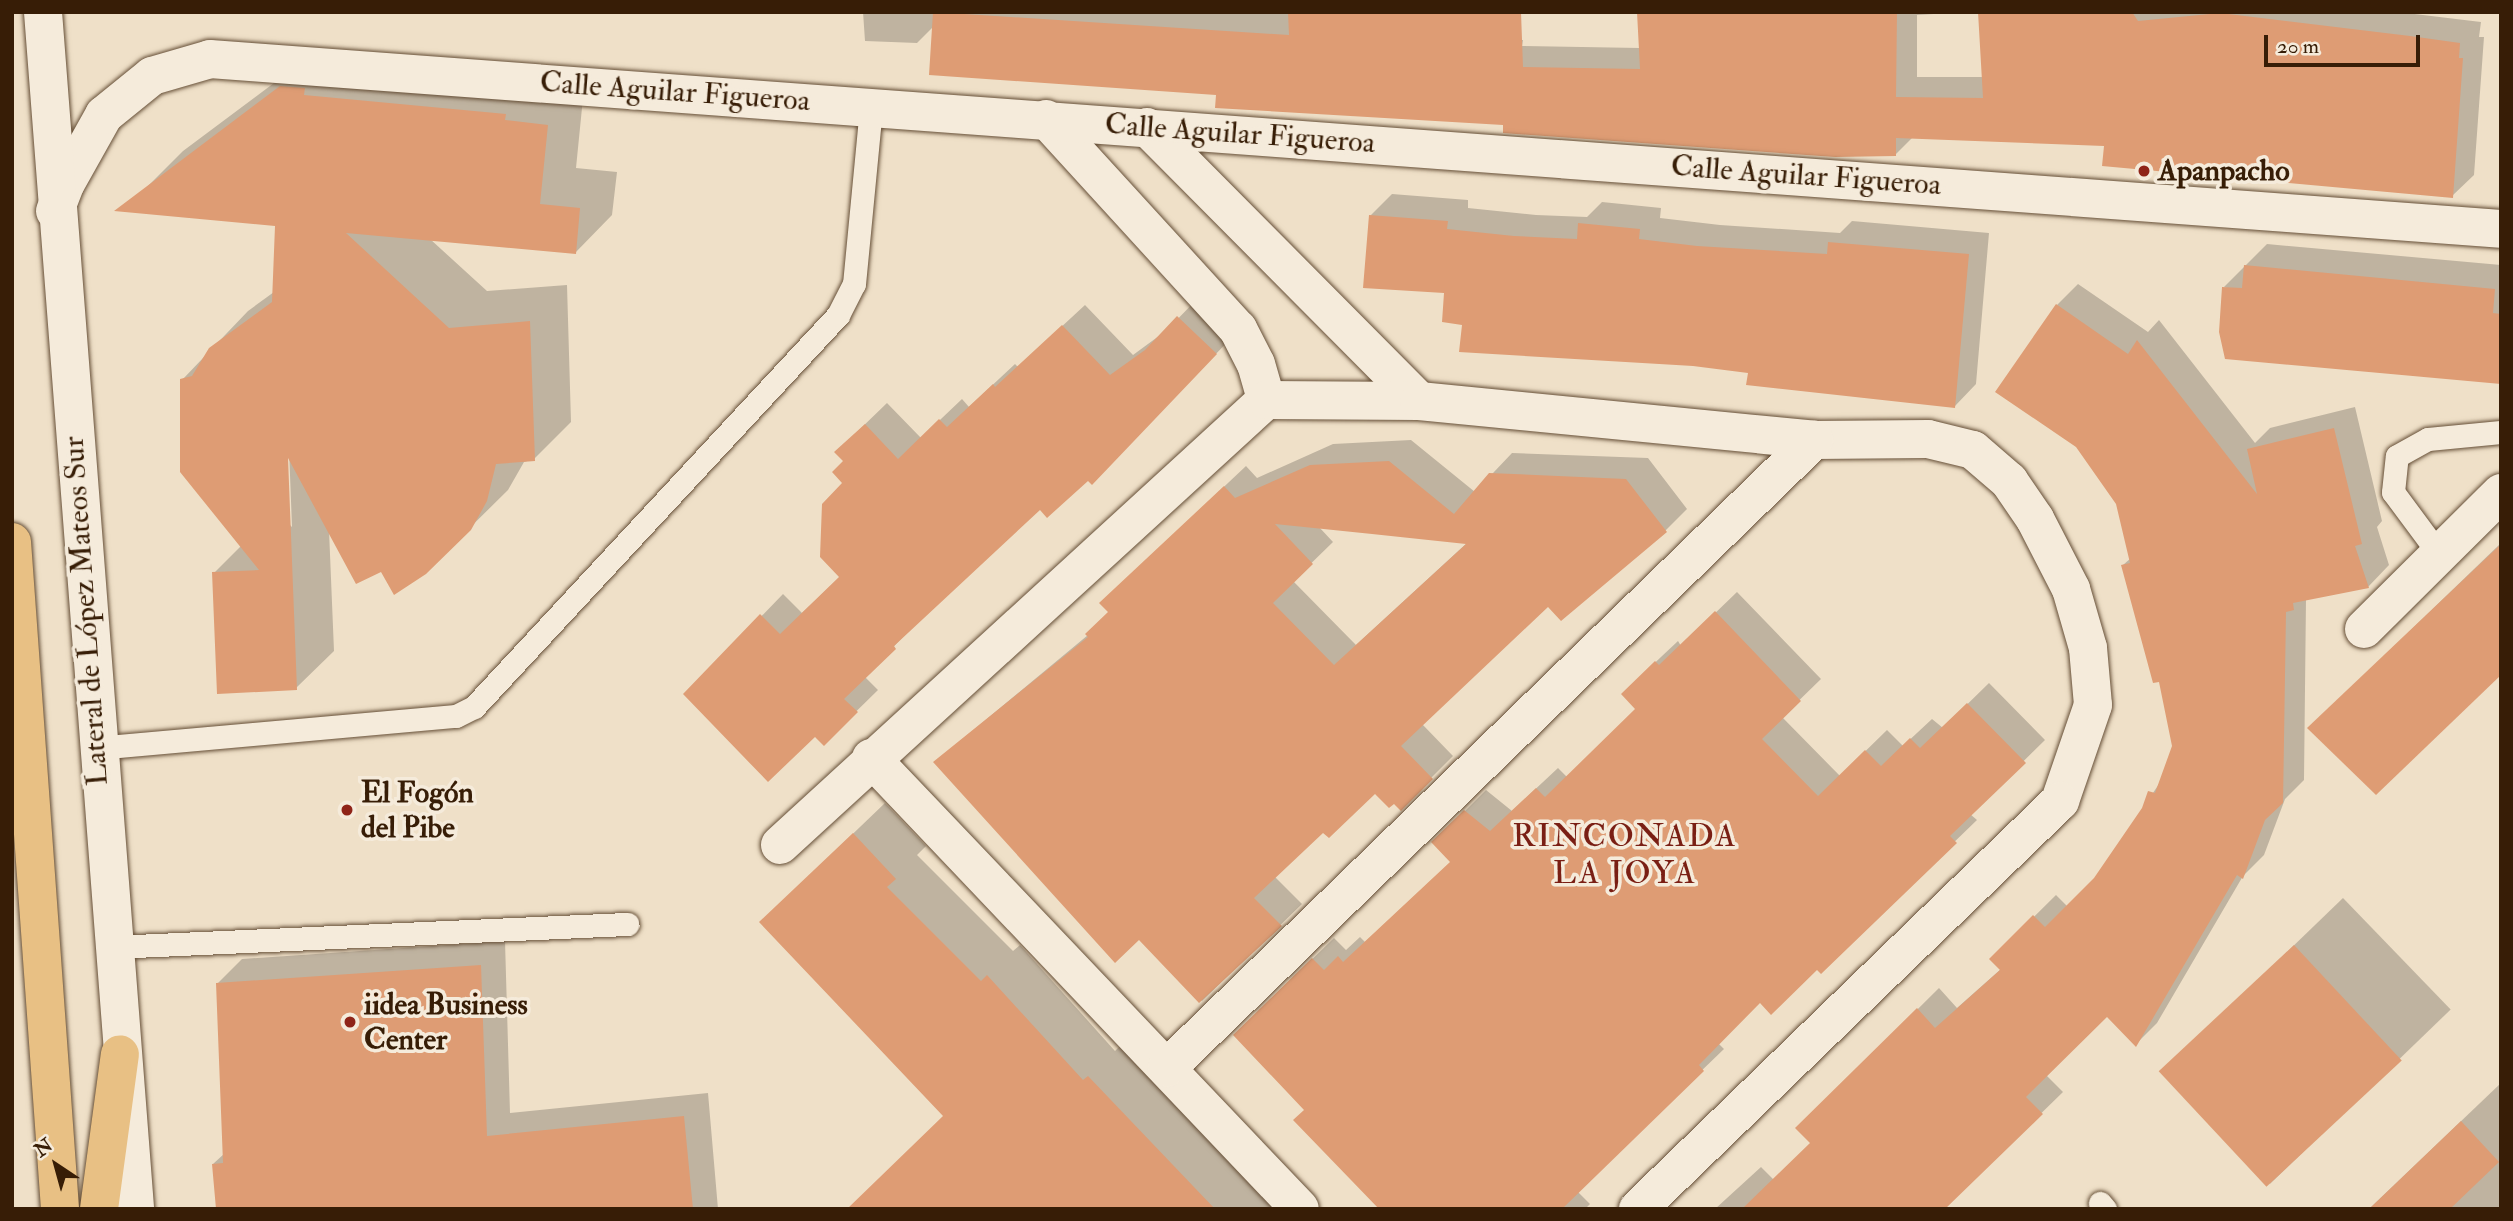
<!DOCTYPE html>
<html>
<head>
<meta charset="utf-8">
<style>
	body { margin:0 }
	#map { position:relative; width:2513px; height:1221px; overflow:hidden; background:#efe0c8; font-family:"IM FELL Double Pica",serif }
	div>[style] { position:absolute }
	.shadow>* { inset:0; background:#0003; transform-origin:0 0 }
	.building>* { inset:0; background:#de9c74; transform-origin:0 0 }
	.roads { filter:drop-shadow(0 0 2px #654e36) drop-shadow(0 0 2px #654e36) }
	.service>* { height:23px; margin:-11.5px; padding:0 11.5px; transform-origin:11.5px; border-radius:11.5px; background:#f5ebdb }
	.minor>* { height:38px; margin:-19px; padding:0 19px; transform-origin:19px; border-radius:19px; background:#f5ebdb }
	.secondary>* { height:38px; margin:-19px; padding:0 19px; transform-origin:19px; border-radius:19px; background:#f5ebdb }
	.primary>* { height:38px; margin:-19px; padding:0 19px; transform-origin:19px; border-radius:19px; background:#e8c084 }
	.dots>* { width:19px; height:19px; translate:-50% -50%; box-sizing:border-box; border:4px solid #f5ebdb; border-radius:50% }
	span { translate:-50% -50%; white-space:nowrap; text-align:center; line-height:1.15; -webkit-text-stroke:7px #f5ebdb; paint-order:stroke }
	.street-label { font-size:30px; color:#371d06 }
	.poi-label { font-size:30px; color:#371d06; font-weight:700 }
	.left { translate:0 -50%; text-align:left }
	.neighbourhood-label { font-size:32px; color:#7a1f14; letter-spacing:2px }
	.frame { position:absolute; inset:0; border:14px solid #371d06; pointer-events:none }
	.north { position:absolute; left:21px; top:1130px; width:70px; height:70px; -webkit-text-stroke:5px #f5ebdb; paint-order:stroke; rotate:324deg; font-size:19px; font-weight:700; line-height:28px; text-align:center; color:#371d06 }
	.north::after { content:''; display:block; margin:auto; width:24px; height:32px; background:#371d06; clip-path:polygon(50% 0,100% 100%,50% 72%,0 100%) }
	.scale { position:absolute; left:2264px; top:35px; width:156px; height:32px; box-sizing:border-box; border:4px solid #371d06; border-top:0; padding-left:9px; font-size:21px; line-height:24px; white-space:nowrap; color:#371d06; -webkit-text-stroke:5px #f5ebdb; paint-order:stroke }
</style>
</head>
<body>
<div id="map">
	<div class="shadow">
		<i style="clip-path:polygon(863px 12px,1420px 12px,1421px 34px,1523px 40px,1522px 46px,1640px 48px,1638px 12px,1967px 12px,1917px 15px,1917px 77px,1983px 77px,1980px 12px,2398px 12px,2481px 22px,2479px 37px,2484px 37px,2474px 175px,2452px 196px,2106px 144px,1913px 137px,1895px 155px,1218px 93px,934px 26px,917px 43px,865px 41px)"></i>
		<i style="clip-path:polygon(evenodd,318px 50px,584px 88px,576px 168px,617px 172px,612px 215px,575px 253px,430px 239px,487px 291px,567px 285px,571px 422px,534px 459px,524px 462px,508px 490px,425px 572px,381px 569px,329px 530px,334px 651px,296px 688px,214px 573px,242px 545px,182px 380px,248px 311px,274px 292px,277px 225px,145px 189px,183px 151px,318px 50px,286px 449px,289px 449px,292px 527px,289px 524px,286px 449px)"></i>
		<i style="clip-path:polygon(1392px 194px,1468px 200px,1468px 208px,1536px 215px,1587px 217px,1602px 202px,1661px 208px,1660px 218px,1720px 225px,1840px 233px,1852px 221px,1989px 233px,1976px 384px,1955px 406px,1464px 324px,1446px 291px,1370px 216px)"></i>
		<i style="clip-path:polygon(2267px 244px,2501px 265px,2501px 383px,2224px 287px)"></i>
		<i style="clip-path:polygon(2078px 284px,2148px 332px,2159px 320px,2255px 443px,2270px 428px,2355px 407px,2382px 521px,2377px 527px,2389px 565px,2368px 587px,2306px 599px,2304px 780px,2285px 799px,2264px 855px,2243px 876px,2157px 1023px,2136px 1044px,2107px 1014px,2046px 1075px,2063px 1092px,1943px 1209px,1715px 1209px,1761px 1167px,1774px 1180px,1812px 1143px,1798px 1128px,1939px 988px,1957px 1008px,2001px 969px,1991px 959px,2056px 895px,2068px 907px,2096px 878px,2161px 781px,2174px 746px,2161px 679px,2123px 565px,2131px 558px,2118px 503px,2057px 305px)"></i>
		<i style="clip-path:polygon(1200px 296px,1237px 332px,1113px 461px,1040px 508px,915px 624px,865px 677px,878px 690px,824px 743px,815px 734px,686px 694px,783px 594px,802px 613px,841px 576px,845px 461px,858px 431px,887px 403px,921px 438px,962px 399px,969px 407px,1015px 364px,1018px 367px,1085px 305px,1133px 355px,1167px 330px)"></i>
		<i style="clip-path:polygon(evenodd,1411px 440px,1475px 492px,1512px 453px,1648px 458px,1687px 509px,1665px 531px,1548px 605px,1422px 724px,1453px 756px,1401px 808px,1375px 791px,1323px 830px,1274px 876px,1302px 904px,1202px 1001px,1139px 937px,935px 762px,1088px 635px,1110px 611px,1123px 582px,1246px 466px,1257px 478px,1333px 444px,1411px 440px,1319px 527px,1468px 542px,1356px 645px,1293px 581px,1333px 542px,1319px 527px)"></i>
		<i style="clip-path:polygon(2501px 543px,2501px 673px,2331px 707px)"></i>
		<i style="clip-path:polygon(1737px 592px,1821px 679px,1782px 717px,1840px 776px,1887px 730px,1903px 746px,1932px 719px,1943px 728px,1989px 683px,2045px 740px,1970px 814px,1977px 820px,1821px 971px,1817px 967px,1760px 1001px,1718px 1043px,1724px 1049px,1577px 1191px,1590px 1204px,1585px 1209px,1379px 1209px,1256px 1014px,1334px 938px,1346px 950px,1360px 937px,1365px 942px,1452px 861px,1434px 842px,1486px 790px,1512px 811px,1558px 768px,1567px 777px,1637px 708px,1644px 673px,1678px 641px,1681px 646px)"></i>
		<i style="clip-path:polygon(885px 803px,926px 846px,917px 855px,1013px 951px,1020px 945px,1115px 1051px,1120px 1046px,1278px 1209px,849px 1209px,945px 1115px,761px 922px)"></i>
		<i style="left:2343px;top:898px;width:155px;height:251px;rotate:46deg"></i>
		<i style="clip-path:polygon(505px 941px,510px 1113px,708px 1093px,718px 1209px,218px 1209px,213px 1164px,225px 1153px,218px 983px,242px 959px)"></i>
		<i style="clip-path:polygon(2501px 1083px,2501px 1209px,2369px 1209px)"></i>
	</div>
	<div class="building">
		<i style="clip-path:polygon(933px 12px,1289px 35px,1288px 12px,1521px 12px,1523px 67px,1640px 69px,1637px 12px,1897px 12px,1896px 97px,1983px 98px,1978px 12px,2132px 12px,2138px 21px,2220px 13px,2410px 36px,2460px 43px,2459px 58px,2463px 58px,2453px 198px,2102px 166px,2104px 146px,1896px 138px,1896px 156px,1835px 157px,1503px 133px,1503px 125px,1215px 108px,1216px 95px,929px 75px)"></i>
		<i style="clip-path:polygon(280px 86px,305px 88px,304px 95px,506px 114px,505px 120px,548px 125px,540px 204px,580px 208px,576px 254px,346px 233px,449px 328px,530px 321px,535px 461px,496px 464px,487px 501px,471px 530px,426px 574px,394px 595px,381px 572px,356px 584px,288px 458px,297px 690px,217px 694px,212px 572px,259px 570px,180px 472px,180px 379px,192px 376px,209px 348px,272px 302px,275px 226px,114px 211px)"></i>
		<i style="clip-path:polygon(1369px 215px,1448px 221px,1447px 229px,1514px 236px,1577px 239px,1578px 223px,1640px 229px,1639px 239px,1697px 246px,1827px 254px,1828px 242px,1969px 254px,1955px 408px,1746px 385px,1748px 373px,1693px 366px,1459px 352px,1462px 325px,1442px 322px,1444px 293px,1363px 288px)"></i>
		<i style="clip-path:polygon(2244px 265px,2495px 289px,2493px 313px,2501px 314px,2501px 384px,2225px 359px,2219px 332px,2222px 287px,2242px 288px)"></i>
		<i style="clip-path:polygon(2056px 304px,2128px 354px,2137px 340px,2257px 494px,2247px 449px,2334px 428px,2362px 544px,2355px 546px,2369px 588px,2293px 603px,2294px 610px,2286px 612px,2283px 803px,2265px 820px,2243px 879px,2237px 875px,2136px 1047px,2107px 1017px,2026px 1097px,2043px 1114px,1945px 1209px,1742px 1209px,1810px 1143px,1795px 1128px,1917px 1008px,1935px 1028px,2000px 970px,1989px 959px,2033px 915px,2045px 927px,2094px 878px,2142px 808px,2148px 791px,2155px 793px,2172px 746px,2159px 682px,2153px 683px,2121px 565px,2130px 563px,2116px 504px,2076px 447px,1995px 392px)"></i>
		<i style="clip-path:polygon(1177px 316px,1217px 354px,1092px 485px,1088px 481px,1047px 518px,1040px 510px,894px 646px,896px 649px,844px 699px,858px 712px,824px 746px,815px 737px,768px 782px,683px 694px,760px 614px,780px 634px,839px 577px,820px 557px,822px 504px,842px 483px,832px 472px,843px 461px,834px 452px,865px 424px,898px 459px,939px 419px,947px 427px,993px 384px,995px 387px,1062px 325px,1110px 375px,1145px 350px)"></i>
		<i style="clip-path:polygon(evenodd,1389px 461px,1454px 514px,1489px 473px,1626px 479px,1667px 532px,1561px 621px,1548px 607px,1401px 746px,1433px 779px,1401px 811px,1394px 804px,1389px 808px,1375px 794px,1329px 838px,1323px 833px,1254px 898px,1282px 926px,1199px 1003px,1139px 940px,1115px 963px,933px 762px,1088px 637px,1085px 634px,1108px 612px,1099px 603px,1224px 486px,1235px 498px,1310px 465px,1389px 461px,1275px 524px,1372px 534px,1466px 544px,1334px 665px,1273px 603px,1313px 564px,1275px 524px)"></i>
		<i style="clip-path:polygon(2501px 544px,2501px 675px,2376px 795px,2307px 728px)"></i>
		<i style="clip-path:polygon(1715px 611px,1801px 701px,1762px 739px,1818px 796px,1865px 750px,1881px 766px,1910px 738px,1920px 748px,1967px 703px,2026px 763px,1950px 836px,1957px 843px,1821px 974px,1817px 970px,1771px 1015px,1760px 1003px,1699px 1065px,1704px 1071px,1562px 1209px,1379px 1209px,1293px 1120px,1304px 1110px,1233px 1035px,1312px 958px,1324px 970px,1338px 956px,1343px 962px,1450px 862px,1431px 842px,1464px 810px,1490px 831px,1536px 788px,1545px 797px,1635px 709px,1621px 694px,1655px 661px,1659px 665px)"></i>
		<i style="clip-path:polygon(853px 833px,896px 879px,887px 887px,981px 981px,987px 975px,1083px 1080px,1088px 1076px,1215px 1209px,847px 1209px,943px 1116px,759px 922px)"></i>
		<i style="left:2294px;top:945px;width:158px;height:185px;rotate:47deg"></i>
		<i style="clip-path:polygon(481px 965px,487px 1136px,684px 1116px,693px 1209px,216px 1209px,212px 1164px,223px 1163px,216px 983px)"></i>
		<i style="clip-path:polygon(2461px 1121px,2499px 1162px,2450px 1209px,2369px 1209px)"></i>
	</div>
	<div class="roads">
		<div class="service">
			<i style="left:2439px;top:554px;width:77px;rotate:-126.6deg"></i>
			<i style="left:2393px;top:492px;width:36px;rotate:-84deg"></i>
			<i style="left:2397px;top:456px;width:35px;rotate:-29deg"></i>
			<i style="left:2428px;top:439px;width:73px;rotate:-5.5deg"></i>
			<i style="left:96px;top:748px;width:361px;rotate:-5.1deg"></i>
			<i style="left:456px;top:716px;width:20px;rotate:-27deg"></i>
			<i style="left:474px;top:707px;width:535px;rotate:-47.12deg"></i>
			<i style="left:838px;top:315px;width:35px;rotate:-63deg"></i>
			<i style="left:854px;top:284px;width:179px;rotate:-84.5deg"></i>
			<i style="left:112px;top:947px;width:516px;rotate:-2.56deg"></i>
			<i style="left:2100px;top:1203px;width:8px;rotate:50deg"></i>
		</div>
		<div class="minor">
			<i style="left:1046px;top:119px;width:285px;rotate:47.6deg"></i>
			<i style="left:1238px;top:329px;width:39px;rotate:63deg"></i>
			<i style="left:1256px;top:364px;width:37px;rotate:74deg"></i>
			<i style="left:1147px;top:127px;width:386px;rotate:45.2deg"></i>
			<i style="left:55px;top:211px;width:30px;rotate:-69deg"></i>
			<i style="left:66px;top:183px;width:78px;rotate:-60.8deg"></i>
			<i style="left:104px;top:115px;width:62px;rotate:-39.1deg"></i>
			<i style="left:152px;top:76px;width:60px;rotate:-16.3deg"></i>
			<i style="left:210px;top:59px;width:2297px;rotate:4.24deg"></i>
			<i style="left:2364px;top:629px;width:193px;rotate:-44.8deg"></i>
			<i style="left:871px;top:758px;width:622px;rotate:46.43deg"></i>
			<i style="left:780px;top:845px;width:659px;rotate:-42.48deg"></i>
			<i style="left:1266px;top:400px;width:153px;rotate:0.4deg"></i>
			<i style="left:1419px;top:401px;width:397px;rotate:5.6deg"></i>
			<i style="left:1814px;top:440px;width:114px;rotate:-0.5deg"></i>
			<i style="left:1928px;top:439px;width:46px;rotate:13.7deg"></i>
			<i style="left:1973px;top:450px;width:48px;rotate:40.7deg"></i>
			<i style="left:2009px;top:481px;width:46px;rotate:55.6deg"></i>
			<i style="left:2035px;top:519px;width:79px;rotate:62.8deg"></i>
			<i style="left:2071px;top:589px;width:61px;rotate:73.9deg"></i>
			<i style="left:2088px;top:648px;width:57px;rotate:85deg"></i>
			<i style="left:2093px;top:705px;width:102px;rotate:109deg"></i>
			<i style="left:2060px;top:801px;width:587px;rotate:135.97deg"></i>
			<i style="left:1167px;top:1068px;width:902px;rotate:-44.15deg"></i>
		</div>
		<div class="secondary">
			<i style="left:43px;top:12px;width:1201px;rotate:85.6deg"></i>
		</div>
		<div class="primary">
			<i style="left:12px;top:542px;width:669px;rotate:85.88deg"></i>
			<i style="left:99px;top:1209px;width:156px;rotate:-82.3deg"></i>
		</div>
	</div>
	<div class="dots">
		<i style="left:2144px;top:171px;background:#8f2418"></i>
		<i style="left:347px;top:810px;background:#8f2418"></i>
		<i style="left:350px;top:1022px;background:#8f2418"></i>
	</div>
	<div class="street-label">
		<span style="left:675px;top:92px;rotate:4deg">Calle Aguilar Figueroa</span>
		<span style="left:1240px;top:134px;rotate:4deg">Calle Aguilar Figueroa</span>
		<span style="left:1806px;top:176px;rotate:4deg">Calle Aguilar Figueroa</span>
		<span style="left:86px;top:611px;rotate:-94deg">Lateral de López Mateos Sur</span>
	</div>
	<div class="poi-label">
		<span class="left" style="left:2158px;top:171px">Apanpacho</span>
		<span class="left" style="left:361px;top:810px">El Fogón<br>del Pibe</span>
		<span class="left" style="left:364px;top:1022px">iidea Business<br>Center</span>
	</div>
	<div class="neighbourhood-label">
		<span style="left:1625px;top:855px">RINCONADA<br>LA JOYA</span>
	</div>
	<div class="frame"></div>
	<div class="north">N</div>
	<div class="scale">20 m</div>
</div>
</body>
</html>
